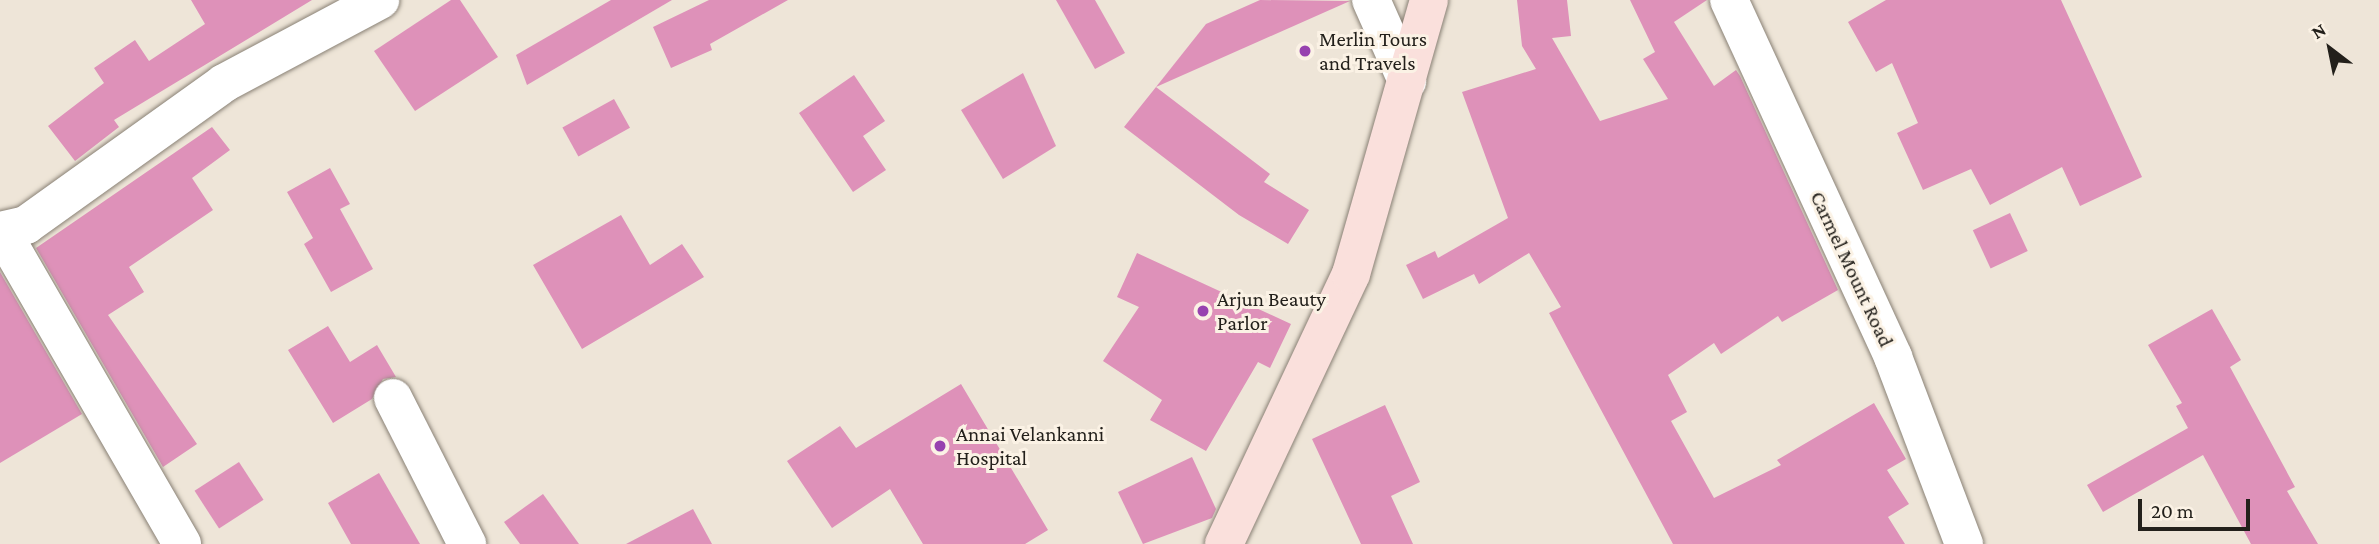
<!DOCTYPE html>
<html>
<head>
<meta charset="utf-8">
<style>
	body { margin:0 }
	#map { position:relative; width:2379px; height:544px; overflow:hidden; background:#eee5d8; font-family:"Crimson Pro",serif }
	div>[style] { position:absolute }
	.building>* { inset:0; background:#de91b9; transform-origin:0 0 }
	.roads { filter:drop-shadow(0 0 2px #898175) drop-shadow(0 0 2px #898175) }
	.minor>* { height:38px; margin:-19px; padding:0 19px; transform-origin:19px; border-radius:19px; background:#fff }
	.major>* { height:38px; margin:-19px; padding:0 19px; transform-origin:19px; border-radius:19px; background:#fae0dc }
	.dots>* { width:19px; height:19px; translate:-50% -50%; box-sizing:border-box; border:4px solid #fbf2e5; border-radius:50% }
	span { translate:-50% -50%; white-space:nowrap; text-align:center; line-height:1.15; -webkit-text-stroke:6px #fbf2e5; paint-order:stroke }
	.poi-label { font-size:21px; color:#23201b }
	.left { translate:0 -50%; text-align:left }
	.street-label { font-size:21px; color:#23201b }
	.north { position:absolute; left:2295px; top:14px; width:70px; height:70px; -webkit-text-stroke:5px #fbf2e5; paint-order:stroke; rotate:328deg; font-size:19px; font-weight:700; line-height:28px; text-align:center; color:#23201b }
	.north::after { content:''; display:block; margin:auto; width:24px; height:32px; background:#23201b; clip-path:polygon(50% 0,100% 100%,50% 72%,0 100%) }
	.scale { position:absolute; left:2138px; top:499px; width:112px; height:32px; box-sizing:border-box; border:4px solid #23201b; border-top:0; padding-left:9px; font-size:21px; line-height:24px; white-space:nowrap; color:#23201b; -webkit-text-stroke:5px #fbf2e5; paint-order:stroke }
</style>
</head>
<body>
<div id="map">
	<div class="building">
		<i style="clip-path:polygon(191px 0,312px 0,114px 120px,119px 127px,75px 161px,48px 126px,104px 83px,94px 68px,135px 40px,149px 61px,205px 24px)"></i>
		<i style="clip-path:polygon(451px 0,460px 0,498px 57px,415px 111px,374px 51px)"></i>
		<i style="clip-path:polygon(611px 0,672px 0,527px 85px,516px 55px)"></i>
		<i style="clip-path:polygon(709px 0,788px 0,710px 44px,712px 50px,671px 68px,653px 27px)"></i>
		<i style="clip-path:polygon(1056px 0,1095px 0,1125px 53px,1095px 69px)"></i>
		<i style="clip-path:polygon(1260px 0,1350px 1px,1156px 87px,1206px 24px)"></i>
		<i style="clip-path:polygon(1517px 0,1567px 0,1571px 36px,1552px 38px,1600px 121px,1668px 99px,1643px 59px,1655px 52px,1630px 0,1707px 0,1674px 22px,1714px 86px,1736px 70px,1740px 76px,1838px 290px,1782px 322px,1778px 316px,1721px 354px,1714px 343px,1668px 375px,1687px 412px,1671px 421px,1714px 498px,1781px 465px,1777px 460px,1874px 403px,1906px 459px,1887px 470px,1909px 504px,1888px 517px,1905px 544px,1673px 544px,1549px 313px,1561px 307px,1529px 253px,1479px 284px,1474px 274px,1423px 299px,1406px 265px,1435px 251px,1438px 258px,1508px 218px,1462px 92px,1536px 69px,1522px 46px)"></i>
		<i style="clip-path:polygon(1886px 0,2061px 0,2142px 177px,2080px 206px,2062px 167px,1990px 205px,1971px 169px,1923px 190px,1897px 133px,1918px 123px,1892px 63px,1876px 72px,1848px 22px)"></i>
		<i style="clip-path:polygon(1023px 73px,1056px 146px,1003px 179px,961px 110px)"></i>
		<i style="clip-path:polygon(854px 75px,885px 121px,863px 136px,886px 170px,853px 192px,799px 113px)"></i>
		<i style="clip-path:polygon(1156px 87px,1270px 174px,1264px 182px,1309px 210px,1288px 244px,1239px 215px,1124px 127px)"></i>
		<i style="left:614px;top:99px;width:33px;height:59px;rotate:61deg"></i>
		<i style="clip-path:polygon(212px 127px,230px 150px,192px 178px,213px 210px,129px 267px,144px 292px,108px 315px,197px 444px,163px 467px,36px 248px)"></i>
		<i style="clip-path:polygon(330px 168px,350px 204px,340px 209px,373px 269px,331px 292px,304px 244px,313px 238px,287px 192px)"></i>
		<i style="left:2010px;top:213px;width:42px;height:41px;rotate:65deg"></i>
		<i style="clip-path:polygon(621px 215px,650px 265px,682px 244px,704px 277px,582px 349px,533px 265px)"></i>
		<i style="clip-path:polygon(1137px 253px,1291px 324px,1270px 368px,1258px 362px,1206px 451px,1150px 420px,1162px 400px,1103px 361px,1139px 307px,1117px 297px)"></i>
		<i style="clip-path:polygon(0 272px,82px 414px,0 463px)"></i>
		<i style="clip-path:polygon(2212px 309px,2241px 360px,2230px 367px,2295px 487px,2287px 491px,2318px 544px,2251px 544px,2203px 455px,2103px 512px,2087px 485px,2188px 428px,2176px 406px,2182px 403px,2148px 345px)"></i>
		<i style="clip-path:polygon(328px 326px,350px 362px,377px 345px,396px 377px,383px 379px,372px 399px,333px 423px,288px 350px)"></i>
		<i style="clip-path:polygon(961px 384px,1048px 530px,1025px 544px,923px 544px,890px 489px,832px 528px,787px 461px,840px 426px,856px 448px)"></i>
		<i style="clip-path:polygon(1385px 405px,1420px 482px,1391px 496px,1413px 544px,1361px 544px,1312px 439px)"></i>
		<i style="clip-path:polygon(1192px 457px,1216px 509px,1212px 518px,1143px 544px,1118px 492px)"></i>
		<i style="left:239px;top:462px;width:45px;height:53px;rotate:57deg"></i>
		<i style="clip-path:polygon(379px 473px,420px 544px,351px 544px,328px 503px)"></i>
		<i style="clip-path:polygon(543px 494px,579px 544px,520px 544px,504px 522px)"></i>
		<i style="clip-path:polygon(693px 509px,712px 544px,626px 544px)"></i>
	</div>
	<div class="roads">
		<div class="minor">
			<i style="left:1371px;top:0;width:89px;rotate:66deg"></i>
			<i style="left:1729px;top:0;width:393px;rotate:65.3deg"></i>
			<i style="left:1893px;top:357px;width:200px;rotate:69.2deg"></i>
			<i style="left:0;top:231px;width:27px;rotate:-13deg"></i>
			<i style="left:26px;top:225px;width:244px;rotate:-35.6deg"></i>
			<i style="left:224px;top:83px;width:177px;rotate:-28deg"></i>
			<i style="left:2px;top:232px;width:360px;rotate:60deg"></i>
			<i style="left:393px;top:398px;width:164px;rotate:63.1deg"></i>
		</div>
		<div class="major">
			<i style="left:1224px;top:544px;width:298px;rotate:-64.8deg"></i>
			<i style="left:1351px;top:274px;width:285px;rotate:-74.1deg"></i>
		</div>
	</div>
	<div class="dots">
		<i style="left:1305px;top:51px;background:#9742af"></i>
		<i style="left:1203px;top:311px;background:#9742af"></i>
		<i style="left:940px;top:446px;background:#9742af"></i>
	</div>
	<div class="poi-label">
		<span class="left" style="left:1319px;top:51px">Merlin Tours<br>and Travels</span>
		<span class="left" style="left:1217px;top:311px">Arjun Beauty<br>Parlor</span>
		<span class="left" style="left:956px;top:446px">Annai Velankanni<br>Hospital</span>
	</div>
	<div class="street-label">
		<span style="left:1852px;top:269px;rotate:65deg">Carmel Mount Road</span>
	</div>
	<div class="north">N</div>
	<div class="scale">20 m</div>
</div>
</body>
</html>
